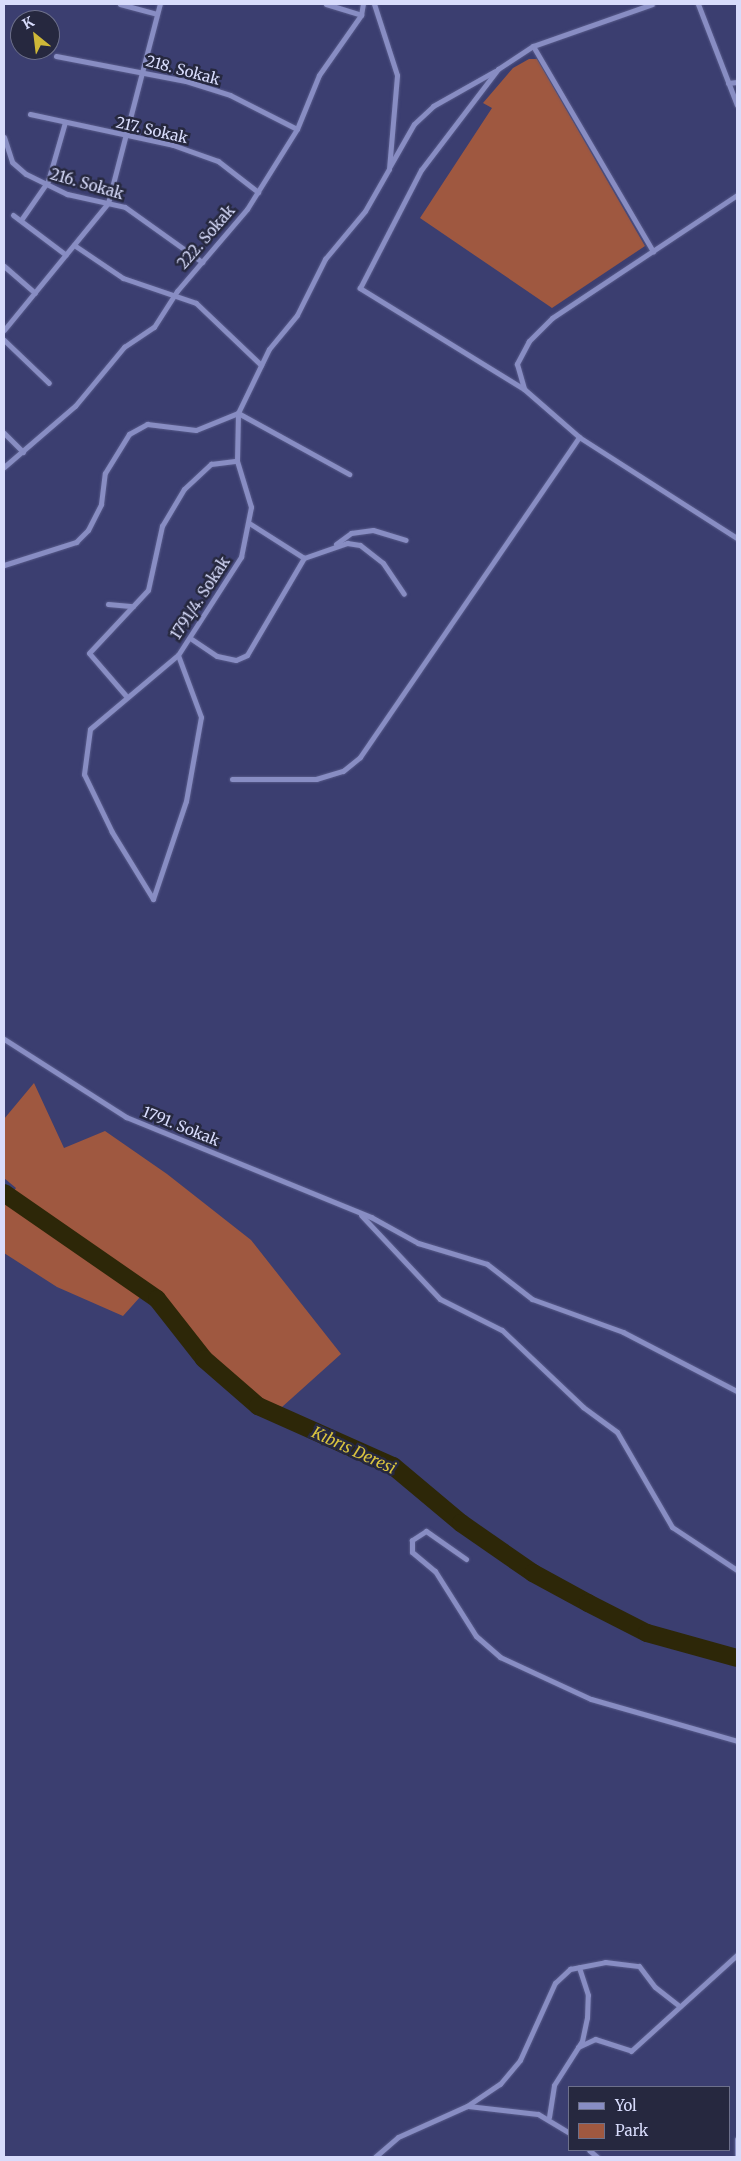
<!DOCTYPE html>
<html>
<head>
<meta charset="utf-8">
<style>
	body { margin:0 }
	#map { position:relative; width:741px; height:2161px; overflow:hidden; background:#3b3e70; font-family:Merriweather,serif }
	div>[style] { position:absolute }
	.green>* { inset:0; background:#9f5840 }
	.river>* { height:18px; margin:-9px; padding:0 9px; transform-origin:9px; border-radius:9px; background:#2d2708 }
	.roads { filter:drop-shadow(0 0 1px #575a89) drop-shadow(0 0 1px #575a89) }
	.street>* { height:5px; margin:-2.5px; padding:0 2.5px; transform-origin:2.5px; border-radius:2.5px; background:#888dc3 }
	span { translate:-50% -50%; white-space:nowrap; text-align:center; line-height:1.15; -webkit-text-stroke:5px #26283f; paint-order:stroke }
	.street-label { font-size:15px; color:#d8dcfc }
	.water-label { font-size:16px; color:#d9c33f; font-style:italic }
	.frame { position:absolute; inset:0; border:5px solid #d8dcfc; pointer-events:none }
	.legend { position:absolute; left:568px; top:2086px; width:162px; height:65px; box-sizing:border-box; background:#26283f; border:1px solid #6d708b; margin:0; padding:6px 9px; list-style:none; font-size:15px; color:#d8dcfc }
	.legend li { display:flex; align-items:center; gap:10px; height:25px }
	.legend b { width:25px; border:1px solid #6d708b }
	.north { position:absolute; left:10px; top:10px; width:50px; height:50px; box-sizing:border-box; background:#26283f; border:1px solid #6d708b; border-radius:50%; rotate:331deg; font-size:14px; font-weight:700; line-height:20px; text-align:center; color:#d8dcfc }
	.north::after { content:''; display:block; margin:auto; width:18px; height:22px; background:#ceb838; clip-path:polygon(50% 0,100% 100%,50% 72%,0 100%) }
</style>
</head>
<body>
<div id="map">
	<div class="green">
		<i style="clip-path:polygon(529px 59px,537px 59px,645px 246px,552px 308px,420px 218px,492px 108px,483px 103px,513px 68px)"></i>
		<i style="clip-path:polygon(34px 1083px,64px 1148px,105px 1131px,167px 1174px,251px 1240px,341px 1354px,282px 1407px,247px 1395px,149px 1287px,123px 1316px,57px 1287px,4px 1253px,4px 1203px,16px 1188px,4px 1178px,4px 1119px)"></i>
	</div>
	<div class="river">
		<i style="left:4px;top:1193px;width:186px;rotate:34.7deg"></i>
		<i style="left:157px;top:1299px;width:76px;rotate:51.9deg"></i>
		<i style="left:204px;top:1359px;width:72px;rotate:41deg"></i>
		<i style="left:258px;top:1406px;width:148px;rotate:24deg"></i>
		<i style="left:393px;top:1466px;width:89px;rotate:40deg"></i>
		<i style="left:461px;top:1523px;width:88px;rotate:34.8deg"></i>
		<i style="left:533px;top:1573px;width:63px;rotate:28.6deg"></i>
		<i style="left:588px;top:1603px;width:66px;rotate:27deg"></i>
		<i style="left:647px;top:1633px;width:93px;rotate:15.5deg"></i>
	</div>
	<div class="roads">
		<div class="street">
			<i style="left:120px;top:4px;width:38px;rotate:15deg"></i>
			<i style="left:326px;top:4px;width:37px;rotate:17deg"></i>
			<i style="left:698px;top:4px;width:108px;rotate:68.9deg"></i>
			<i style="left:533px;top:46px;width:238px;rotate:59.7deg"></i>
			<i style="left:56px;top:56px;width:132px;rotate:10.9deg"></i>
			<i style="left:186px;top:81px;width:46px;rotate:17.7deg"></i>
			<i style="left:230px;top:95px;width:75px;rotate:26.9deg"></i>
			<i style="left:728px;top:83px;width:9px;rotate:-6deg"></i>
			<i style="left:30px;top:114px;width:146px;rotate:12.2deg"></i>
			<i style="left:173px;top:145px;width:48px;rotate:19.6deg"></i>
			<i style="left:218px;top:161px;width:51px;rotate:37.8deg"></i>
			<i style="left:4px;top:137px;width:26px;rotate:72deg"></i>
			<i style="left:12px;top:162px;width:18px;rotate:41deg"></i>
			<i style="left:26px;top:174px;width:46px;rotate:26deg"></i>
			<i style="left:67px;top:194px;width:59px;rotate:12.6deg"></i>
			<i style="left:125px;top:207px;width:95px;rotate:35.5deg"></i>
			<i style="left:390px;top:166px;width:48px;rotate:-60.3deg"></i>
			<i style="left:414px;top:124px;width:26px;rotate:-43deg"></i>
			<i style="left:433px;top:106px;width:71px;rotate:-29.4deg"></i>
			<i style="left:737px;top:195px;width:222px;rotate:146.4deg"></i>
			<i style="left:552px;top:318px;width:33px;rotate:135deg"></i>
			<i style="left:529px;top:341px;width:26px;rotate:118deg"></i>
			<i style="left:517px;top:364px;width:26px;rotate:74deg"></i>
			<i style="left:524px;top:389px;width:73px;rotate:41.1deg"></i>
			<i style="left:579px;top:437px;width:188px;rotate:32.6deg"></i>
			<i style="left:13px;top:215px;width:66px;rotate:37deg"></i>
			<i style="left:21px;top:220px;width:47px;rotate:-55.3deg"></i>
			<i style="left:48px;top:181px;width:61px;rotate:-73.9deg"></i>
			<i style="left:74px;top:245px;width:59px;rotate:34deg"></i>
			<i style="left:123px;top:278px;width:77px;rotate:18.9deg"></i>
			<i style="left:196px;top:303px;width:90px;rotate:43.6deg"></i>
			<i style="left:4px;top:266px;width:41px;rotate:41.1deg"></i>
			<i style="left:4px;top:330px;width:164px;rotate:-50.7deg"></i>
			<i style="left:108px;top:203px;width:206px;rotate:-75.4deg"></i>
			<i style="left:4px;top:340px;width:62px;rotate:43.7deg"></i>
			<i style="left:524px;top:389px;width:193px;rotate:-148.4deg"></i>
			<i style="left:360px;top:288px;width:133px;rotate:-62.7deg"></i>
			<i style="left:421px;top:170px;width:127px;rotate:-52.7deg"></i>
			<i style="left:498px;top:69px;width:42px;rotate:-33.3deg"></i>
			<i style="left:533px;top:46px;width:126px;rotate:-19.4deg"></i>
			<i style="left:238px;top:413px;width:127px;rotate:28.8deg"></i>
			<i style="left:4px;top:433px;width:27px;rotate:45deg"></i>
			<i style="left:4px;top:467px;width:94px;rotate:-40.7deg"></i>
			<i style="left:75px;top:406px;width:77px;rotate:-50.3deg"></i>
			<i style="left:124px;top:347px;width:36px;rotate:-34deg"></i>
			<i style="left:154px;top:327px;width:43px;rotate:-57.4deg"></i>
			<i style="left:177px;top:291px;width:108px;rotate:-49.5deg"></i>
			<i style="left:247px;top:209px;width:94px;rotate:-58deg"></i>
			<i style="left:297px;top:129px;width:58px;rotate:-67.8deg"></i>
			<i style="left:319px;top:75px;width:73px;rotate:-55deg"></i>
			<i style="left:361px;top:15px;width:11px;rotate:-80deg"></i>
			<i style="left:249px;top:523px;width:65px;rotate:32.5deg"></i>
			<i style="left:336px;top:544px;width:19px;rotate:-36deg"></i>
			<i style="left:351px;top:533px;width:22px;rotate:-8deg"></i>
			<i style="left:373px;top:530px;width:34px;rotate:17deg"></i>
			<i style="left:4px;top:565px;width:76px;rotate:-17.7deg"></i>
			<i style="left:76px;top:542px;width:17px;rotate:-45deg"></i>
			<i style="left:88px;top:530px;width:29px;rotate:-63deg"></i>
			<i style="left:101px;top:504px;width:31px;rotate:-83deg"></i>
			<i style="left:105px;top:473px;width:46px;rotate:-58.4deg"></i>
			<i style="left:129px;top:434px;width:21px;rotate:-29deg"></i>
			<i style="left:147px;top:424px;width:49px;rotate:7deg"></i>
			<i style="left:196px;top:430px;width:45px;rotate:-22deg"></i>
			<i style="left:108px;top:604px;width:25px;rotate:5deg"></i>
			<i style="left:190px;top:638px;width:32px;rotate:34deg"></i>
			<i style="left:217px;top:656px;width:19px;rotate:12deg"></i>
			<i style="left:236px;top:660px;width:12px;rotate:-24deg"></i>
			<i style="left:247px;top:655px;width:113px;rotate:-59.6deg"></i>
			<i style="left:304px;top:558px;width:46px;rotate:-19.2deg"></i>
			<i style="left:347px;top:543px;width:13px;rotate:9deg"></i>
			<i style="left:360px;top:545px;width:29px;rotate:38deg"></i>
			<i style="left:383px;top:563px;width:37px;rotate:56deg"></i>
			<i style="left:127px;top:697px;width:58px;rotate:-130.8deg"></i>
			<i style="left:89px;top:653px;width:86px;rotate:-46.9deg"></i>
			<i style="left:148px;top:590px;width:66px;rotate:-77.7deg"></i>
			<i style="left:162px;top:526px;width:43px;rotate:-59.3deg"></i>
			<i style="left:184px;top:489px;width:37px;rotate:-43deg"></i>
			<i style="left:211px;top:464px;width:26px;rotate:-7deg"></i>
			<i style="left:232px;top:779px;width:84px"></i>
			<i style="left:316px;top:779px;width:28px;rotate:-17deg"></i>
			<i style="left:343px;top:771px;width:22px;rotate:-39deg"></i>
			<i style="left:360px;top:757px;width:388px;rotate:-55.6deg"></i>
			<i style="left:153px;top:899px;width:79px;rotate:-121.5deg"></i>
			<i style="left:112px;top:832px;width:64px;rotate:-115.8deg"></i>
			<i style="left:84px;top:774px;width:45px;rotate:-82.4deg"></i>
			<i style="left:90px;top:729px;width:115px;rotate:-40.1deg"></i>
			<i style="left:178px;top:655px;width:117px;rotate:-57.3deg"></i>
			<i style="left:241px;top:557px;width:51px;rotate:-78.7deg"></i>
			<i style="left:251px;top:507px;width:48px;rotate:-106.9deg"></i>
			<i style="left:237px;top:461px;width:48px;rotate:-88.8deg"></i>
			<i style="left:238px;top:413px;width:71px;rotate:-64.2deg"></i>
			<i style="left:269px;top:349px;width:44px;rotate:-50.5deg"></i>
			<i style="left:297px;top:315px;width:63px;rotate:-63.4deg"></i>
			<i style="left:325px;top:259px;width:62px;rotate:-50.2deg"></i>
			<i style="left:365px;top:211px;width:48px;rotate:-60.3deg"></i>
			<i style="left:389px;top:169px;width:94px;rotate:-85.1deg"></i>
			<i style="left:397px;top:75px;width:75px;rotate:-107.9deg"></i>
			<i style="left:153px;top:899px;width:103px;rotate:-71.4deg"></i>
			<i style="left:186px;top:801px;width:85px;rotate:-79.9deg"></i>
			<i style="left:201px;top:717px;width:66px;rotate:-110.4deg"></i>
			<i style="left:4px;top:1039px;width:145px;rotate:32.6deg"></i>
			<i style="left:126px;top:1117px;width:265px;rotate:22.2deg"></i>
			<i style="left:371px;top:1217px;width:54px;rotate:29deg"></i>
			<i style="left:418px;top:1243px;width:72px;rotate:16.9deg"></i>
			<i style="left:487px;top:1264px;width:57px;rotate:37.9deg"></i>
			<i style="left:532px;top:1299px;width:97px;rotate:19.9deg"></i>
			<i style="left:623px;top:1332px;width:128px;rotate:27.4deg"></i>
			<i style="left:361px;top:1215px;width:115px;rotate:46.8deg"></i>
			<i style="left:440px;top:1299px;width:69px;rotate:26.6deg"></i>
			<i style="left:502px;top:1330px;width:112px;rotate:43.5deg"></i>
			<i style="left:583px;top:1407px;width:42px;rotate:36.3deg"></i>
			<i style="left:617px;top:1432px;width:110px;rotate:59.9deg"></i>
			<i style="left:672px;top:1527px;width:78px;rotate:33.5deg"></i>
			<i style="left:466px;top:1559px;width:49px;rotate:-145deg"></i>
			<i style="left:426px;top:1531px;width:17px;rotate:147deg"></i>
			<i style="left:412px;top:1540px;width:12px;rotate:90deg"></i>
			<i style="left:412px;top:1552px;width:30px;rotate:40deg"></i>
			<i style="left:435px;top:1571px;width:77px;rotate:57.8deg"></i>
			<i style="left:476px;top:1636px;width:32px;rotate:41deg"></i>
			<i style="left:500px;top:1657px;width:100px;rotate:24.8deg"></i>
			<i style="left:591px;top:1699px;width:152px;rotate:16deg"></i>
			<i style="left:578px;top:2047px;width:19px;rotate:-25deg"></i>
			<i style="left:595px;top:2039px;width:38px;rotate:18deg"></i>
			<i style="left:631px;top:2051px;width:143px;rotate:-42.2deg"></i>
			<i style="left:468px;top:2106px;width:70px;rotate:6.5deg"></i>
			<i style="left:538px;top:2114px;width:37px;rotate:31deg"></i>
			<i style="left:549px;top:2117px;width:32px;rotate:-81deg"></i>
			<i style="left:554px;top:2085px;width:52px;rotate:-57.5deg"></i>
			<i style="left:582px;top:2041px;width:24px;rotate:-78deg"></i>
			<i style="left:587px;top:2018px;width:23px;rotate:-88deg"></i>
			<i style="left:588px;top:1995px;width:29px;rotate:-108deg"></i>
			<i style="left:737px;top:2139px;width:17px;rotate:90deg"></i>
			<i style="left:589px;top:2150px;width:11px;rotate:41deg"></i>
			<i style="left:375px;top:2157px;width:30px;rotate:-41deg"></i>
			<i style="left:398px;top:2137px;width:76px;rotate:-24.2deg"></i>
			<i style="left:467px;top:2106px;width:40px;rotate:-34deg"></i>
			<i style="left:500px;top:2084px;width:31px;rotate:-50deg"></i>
			<i style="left:520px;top:2060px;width:85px;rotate:-65.6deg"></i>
			<i style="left:555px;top:1983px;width:21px;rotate:-43deg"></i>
			<i style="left:570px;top:1969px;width:36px;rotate:-11deg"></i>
			<i style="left:605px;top:1962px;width:34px;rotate:7deg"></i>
			<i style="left:639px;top:1966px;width:26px;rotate:53deg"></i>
			<i style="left:655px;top:1987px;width:29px;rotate:38deg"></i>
		</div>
	</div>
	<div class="street-label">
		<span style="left:183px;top:70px;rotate:15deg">218. Sokak</span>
		<span style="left:152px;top:130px;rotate:13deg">217. Sokak</span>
		<span style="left:87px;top:184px;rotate:16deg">216. Sokak</span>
		<span style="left:206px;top:237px;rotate:-49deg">222. Sokak</span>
		<span style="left:200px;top:598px;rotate:-57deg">1791/4. Sokak</span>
		<span style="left:181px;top:1126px;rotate:22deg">1791. Sokak</span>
	</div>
	<div class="water-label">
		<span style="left:354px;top:1450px;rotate:25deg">Kıbrıs Deresi</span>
	</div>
	<div class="frame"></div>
	<ul class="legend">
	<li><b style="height:6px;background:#888dc3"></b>Yol</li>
	<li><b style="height:14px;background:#9f5840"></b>Park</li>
	</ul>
	<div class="north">K</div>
</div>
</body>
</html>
